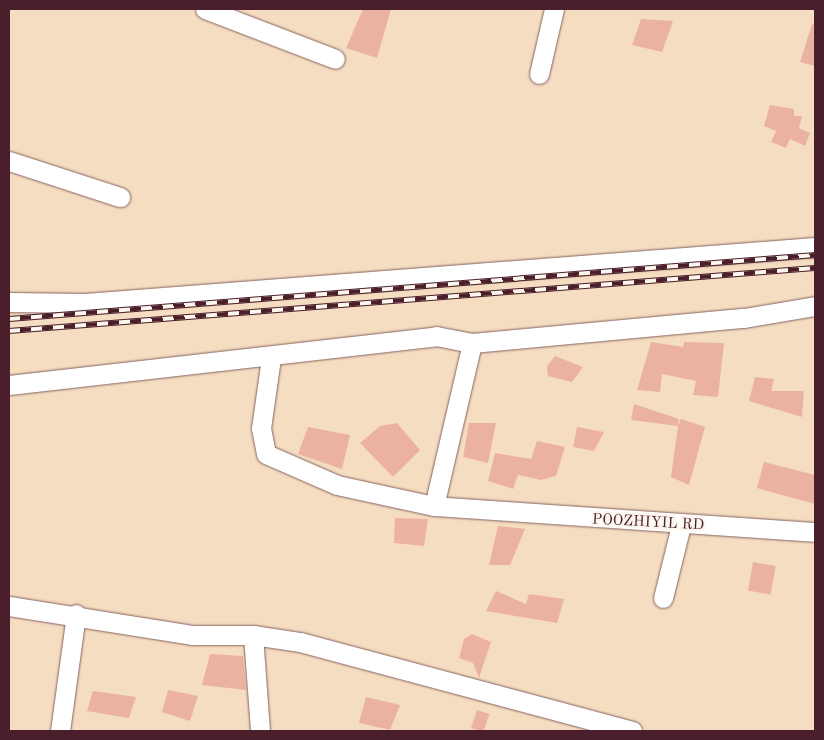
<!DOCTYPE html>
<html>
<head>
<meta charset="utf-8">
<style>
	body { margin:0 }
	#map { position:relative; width:824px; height:740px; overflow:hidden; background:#f5ddc1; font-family:"Old Standard TT",serif }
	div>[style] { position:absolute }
	.building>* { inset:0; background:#ecb2a0; transform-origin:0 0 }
	.roads { filter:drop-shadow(0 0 1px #866260) drop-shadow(0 0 1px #866260) }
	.street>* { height:19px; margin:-9.5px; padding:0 9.5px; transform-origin:9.5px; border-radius:9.5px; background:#fff }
	.rail>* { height:5.5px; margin-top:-2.75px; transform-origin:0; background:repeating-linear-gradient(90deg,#fbf7ec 0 11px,#4a1f2b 0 22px); box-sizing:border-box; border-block:1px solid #4a1f2b }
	span { translate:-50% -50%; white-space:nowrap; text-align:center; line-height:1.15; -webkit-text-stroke:4.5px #fbf7ec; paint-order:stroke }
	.street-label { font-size:15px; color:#4a1f2b }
	.frame { position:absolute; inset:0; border:10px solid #4a1f2b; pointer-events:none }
</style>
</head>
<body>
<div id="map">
	<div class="building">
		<i style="clip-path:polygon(363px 9px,391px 9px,377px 58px,346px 48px)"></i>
		<i style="clip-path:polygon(641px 19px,673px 21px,662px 52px,632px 45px)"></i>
		<i style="clip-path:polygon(812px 24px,815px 25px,815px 66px,800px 62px)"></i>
		<i style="clip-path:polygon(770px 105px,794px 109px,794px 116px,802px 116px,799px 128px,810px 133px,805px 146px,790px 139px,786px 148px,771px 142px,776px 131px,764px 126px)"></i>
		<i style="clip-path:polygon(651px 342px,683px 347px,684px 342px,724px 343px,718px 397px,693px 395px,696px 381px,662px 374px,660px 392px,637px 390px)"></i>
		<i style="clip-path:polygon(555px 356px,583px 367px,572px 382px,548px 376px,547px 366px)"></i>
		<i style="clip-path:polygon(755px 377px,774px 379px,771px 391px,804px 391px,802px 417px,749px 401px)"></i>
		<i style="clip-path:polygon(634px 404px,679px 419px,678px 426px,681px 419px,705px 427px,689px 485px,671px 477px,678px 426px,631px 420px)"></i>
		<i style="clip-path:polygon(397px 423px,420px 450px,393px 477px,360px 443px,380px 426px)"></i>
		<i style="clip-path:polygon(469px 423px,496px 423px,488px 463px,463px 457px)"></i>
		<i style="clip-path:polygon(308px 427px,350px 435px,342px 469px,298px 454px)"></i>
		<i style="clip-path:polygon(577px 427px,604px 432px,594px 451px,573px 447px)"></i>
		<i style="clip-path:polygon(537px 441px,565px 447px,556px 476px,541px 480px,518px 475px,513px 489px,488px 481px,495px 453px,531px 459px)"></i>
		<i style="clip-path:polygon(764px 462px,815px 475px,815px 504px,757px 488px)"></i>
		<i style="clip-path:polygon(395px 518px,428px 519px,424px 546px,394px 543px)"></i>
		<i style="clip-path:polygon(498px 526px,525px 529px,510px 565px,489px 565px)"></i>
		<i style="left:753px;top:562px;width:23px;height:29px;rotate:10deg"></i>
		<i style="clip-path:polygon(496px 591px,526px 604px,529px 594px,564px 599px,557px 623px,486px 611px)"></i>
		<i style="clip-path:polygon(472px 634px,491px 642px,479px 678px,473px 663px,459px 658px,464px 639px)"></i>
		<i style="clip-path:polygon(210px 654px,243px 656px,246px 690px,202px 685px)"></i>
		<i style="clip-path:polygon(168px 690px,198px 696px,190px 721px,162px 712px)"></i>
		<i style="clip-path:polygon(93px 691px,136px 697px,129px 718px,87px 711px)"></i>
		<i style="clip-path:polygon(366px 697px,400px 705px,390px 730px,359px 723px)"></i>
		<i style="left:477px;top:710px;width:13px;height:19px;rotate:18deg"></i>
	</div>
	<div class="roads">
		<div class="street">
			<i style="left:205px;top:9px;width:139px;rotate:21deg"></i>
			<i style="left:539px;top:74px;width:67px;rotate:-77deg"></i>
			<i style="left:9px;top:161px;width:117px;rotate:18deg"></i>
			<i style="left:9px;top:302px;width:76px;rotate:0.8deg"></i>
			<i style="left:85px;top:303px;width:732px;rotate:-4.39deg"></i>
			<i style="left:472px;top:343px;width:167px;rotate:103.1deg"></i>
			<i style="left:434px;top:506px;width:382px;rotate:3.9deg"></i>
			<i style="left:271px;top:358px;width:71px;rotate:98.1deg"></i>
			<i style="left:261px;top:428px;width:26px;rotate:79deg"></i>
			<i style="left:266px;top:454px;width:77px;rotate:23.6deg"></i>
			<i style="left:337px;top:485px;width:99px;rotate:12.2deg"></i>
			<i style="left:9px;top:385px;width:430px;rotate:-6.5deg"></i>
			<i style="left:436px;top:336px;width:37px;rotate:11deg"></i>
			<i style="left:472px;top:343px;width:273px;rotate:-5.3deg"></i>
			<i style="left:744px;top:318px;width:72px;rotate:-9.6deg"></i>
			<i style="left:663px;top:598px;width:75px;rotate:-76.1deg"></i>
			<i style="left:9px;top:606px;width:185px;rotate:9deg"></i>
			<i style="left:192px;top:635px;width:61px"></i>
			<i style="left:253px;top:635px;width:48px;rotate:8.5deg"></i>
			<i style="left:300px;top:642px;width:344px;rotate:15deg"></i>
			<i style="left:253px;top:635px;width:96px;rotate:85.8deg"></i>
			<i style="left:60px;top:731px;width:118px;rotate:-82.2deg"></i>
		</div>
	</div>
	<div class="rail">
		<i style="left:9px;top:319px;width:809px;rotate:-4.54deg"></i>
		<i style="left:9px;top:331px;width:808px;rotate:-4.47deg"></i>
	</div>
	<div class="street-label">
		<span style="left:648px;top:523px;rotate:3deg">POOZHIYIL RD</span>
	</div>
	<div class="frame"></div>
</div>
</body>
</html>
